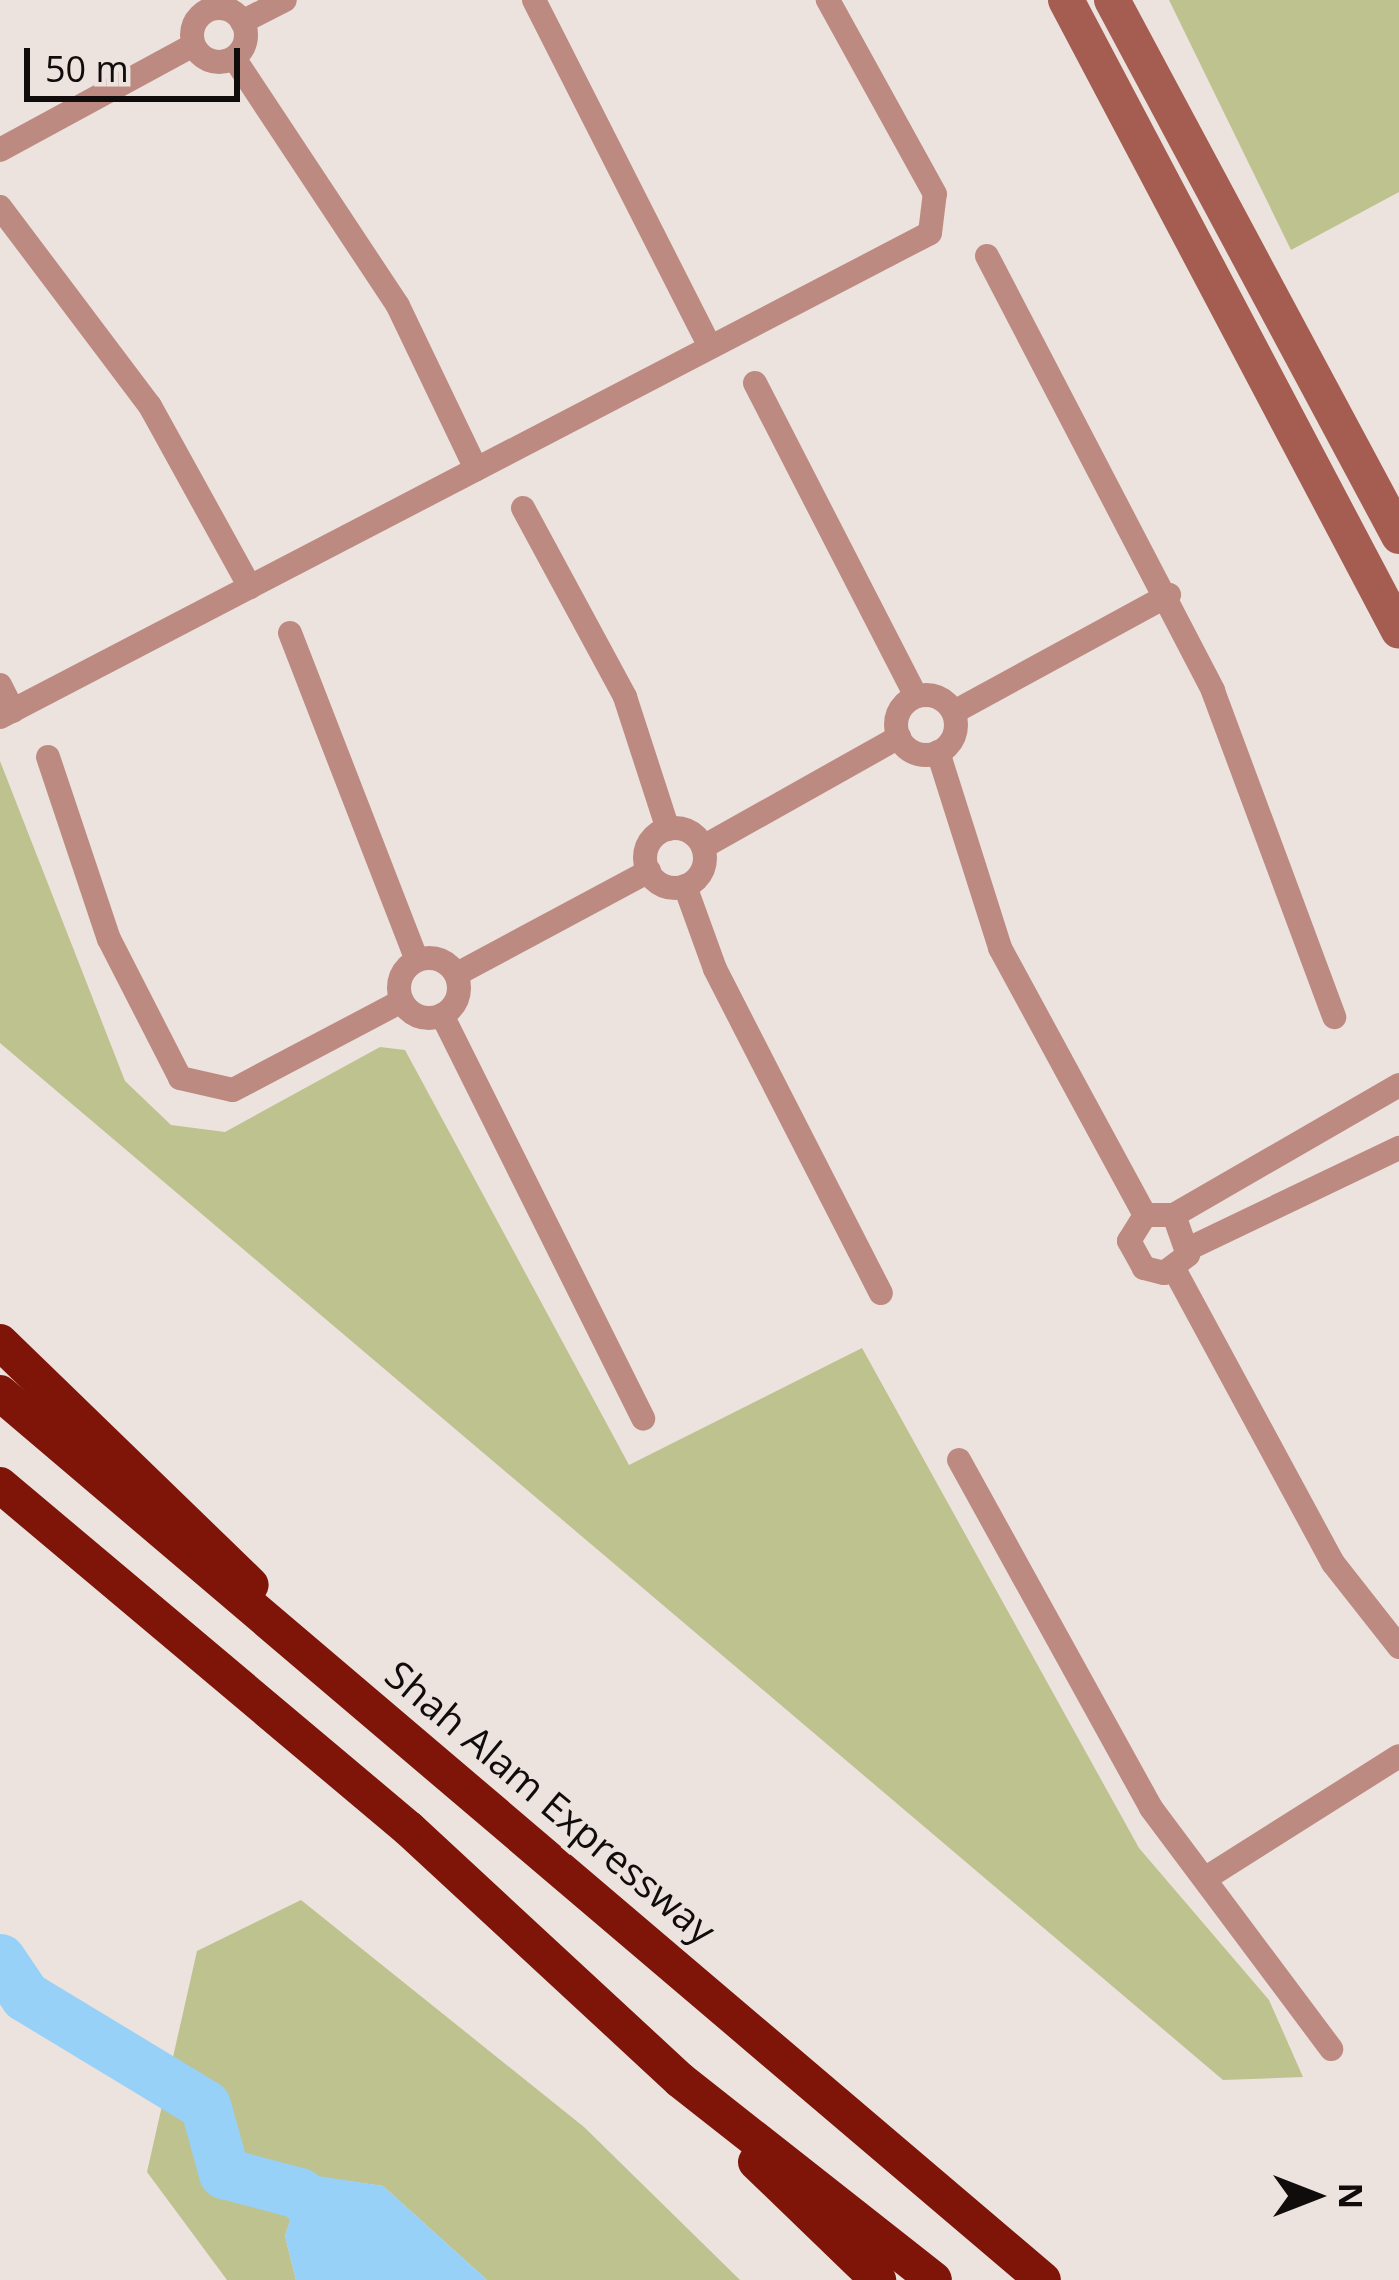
<!DOCTYPE html>
<html>
<head>
<meta charset="utf-8">
<style>
	body { margin:0 }
	#map { position:relative; width:1399px; height:2280px; overflow:hidden; background:#ece2de; font-family:"Open Sans",sans-serif }
	div>[style] { position:absolute }
	.green>* { inset:0; background:#bec28f }
	.water>* { inset:0; background:#97d1f8 }
	.river>* { height:51px; margin:-25.5px; padding:0 25.5px; transform-origin:25.5px; border-radius:25.5px; background:#97d1f8 }
	.street>* { height:24px; margin:-12px; padding:0 12px; transform-origin:12px; border-radius:12px; background:#bc8a80 }
	.street>.ring { margin:-12px; padding:0; box-sizing:content-box; background:none; border:24px solid #bc8a80; border-radius:50% }
	.secondary>* { height:36px; margin:-18px; padding:0 18px; transform-origin:18px; border-radius:18px; background:#a45d50 }
	.highway>* { height:36px; margin:-18px; padding:0 18px; transform-origin:18px; border-radius:18px; background:#7e1508 }
	span { translate:-50% -50%; white-space:nowrap; text-align:center; line-height:1.15; -webkit-text-stroke:9px #ece2de; paint-order:stroke }
	.street-label { font-size:39px; color:#100c0b }
	.north { position:absolute; left:1255px; top:2136px; width:120px; height:120px; -webkit-text-stroke:9px #ece2de; paint-order:stroke; rotate:90deg; font-size:33px; font-weight:700; line-height:48px; text-align:center; color:#100c0b }
	.north::after { content:''; display:block; margin:auto; width:42px; height:54px; background:#100c0b; clip-path:polygon(50% 0,100% 100%,50% 72%,0 100%) }
	.scale { position:absolute; left:24px; top:48px; width:216px; height:54px; box-sizing:border-box; border:6px solid #100c0b; border-top:0; padding-left:15px; font-size:36px; line-height:42px; white-space:nowrap; color:#100c0b; -webkit-text-stroke:9px #ece2de; paint-order:stroke }
</style>
</head>
<body>
<div id="map">
	<div class="green">
		<i style="clip-path:polygon(1169px 0,1399px 0,1399px 192px,1291px 250px)"></i>
		<i style="clip-path:polygon(0 761px,125px 1081px,171px 1125px,225px 1132px,380px 1047px,405px 1050px,629px 1465px,862px 1348px,1139px 1848px,1269px 2000px,1303px 2077px,1223px 2080px,0 1043px)"></i>
		<i style="clip-path:polygon(301px 1900px,584px 2127px,740px 2280px,487px 2280px,383px 2186px,305px 2175px,285px 2236px,296px 2280px,227px 2280px,147px 2172px,197px 1951px)"></i>
	</div>
	<div class="water">
		<i style="clip-path:polygon(305px 2174px,383px 2186px,487px 2280px,296px 2280px,285px 2236px)"></i>
	</div>
	<div class="river">
		<i style="left:0;top:1959px;width:45px;rotate:56deg"></i>
		<i style="left:25px;top:1996px;width:210px;rotate:31.2deg"></i>
		<i style="left:205px;top:2105px;width:71px;rotate:74.4deg"></i>
		<i style="left:224px;top:2173px;width:78px;rotate:14.9deg"></i>
		<i style="left:299px;top:2193px;width:122px;rotate:45.3deg"></i>
	</div>
	<div class="street">
		<i style="left:534px;top:0;width:389px;rotate:63.1deg"></i>
		<i class="ring" style="left:192px;top:8px;width:30px;height:30px"></i>
		<i style="left:242px;top:22px;width:48px;rotate:-27.1deg"></i>
		<i style="left:234px;top:58px;width:297px;rotate:56.5deg"></i>
		<i style="left:398px;top:306px;width:181px;rotate:64.4deg"></i>
		<i style="left:0;top:150px;width:220px;rotate:-28.5deg"></i>
		<i style="left:0;top:207px;width:249px;rotate:53deg"></i>
		<i style="left:150px;top:406px;width:207px;rotate:61.1deg"></i>
		<i style="left:987px;top:256px;width:490px;rotate:62.5deg"></i>
		<i style="left:1213px;top:691px;width:348px;rotate:69.6deg"></i>
		<i style="left:755px;top:383px;width:352px;rotate:62.8deg"></i>
		<i style="left:523px;top:508px;width:215px;rotate:61.6deg"></i>
		<i style="left:625px;top:697px;width:139px;rotate:72deg"></i>
		<i style="left:290px;top:633px;width:351px;rotate:68.8deg"></i>
		<i style="left:0;top:685px;width:29px;rotate:63deg"></i>
		<i class="ring" style="left:896px;top:695px;width:36px;height:36px"></i>
		<i style="left:954px;top:712px;width:245px;rotate:-28.6deg"></i>
		<i style="left:0;top:717px;width:1048px;rotate:-27.49deg"></i>
		<i style="left:930px;top:233px;width:39px;rotate:-83deg"></i>
		<i style="left:935px;top:194px;width:222px;rotate:-118.9deg"></i>
		<i style="left:938px;top:752px;width:206px;rotate:72.4deg"></i>
		<i style="left:1000px;top:948px;width:304px;rotate:61.5deg"></i>
		<i style="left:48px;top:757px;width:192px;rotate:71.5deg"></i>
		<i style="left:109px;top:939px;width:156px;rotate:62.9deg"></i>
		<i style="left:180px;top:1078px;width:54px;rotate:12.8deg"></i>
		<i style="left:233px;top:1090px;width:191px;rotate:-27.8deg"></i>
		<i class="ring" style="left:645px;top:828px;width:36px;height:36px"></i>
		<i style="left:703px;top:847px;width:225px;rotate:-29.3deg"></i>
		<i style="left:685px;top:886px;width:88px;rotate:70.1deg"></i>
		<i style="left:715px;top:969px;width:364px;rotate:62.9deg"></i>
		<i class="ring" style="left:399px;top:958px;width:36px;height:36px"></i>
		<i style="left:457px;top:974px;width:218px;rotate:-28.2deg"></i>
		<i style="left:442px;top:1015px;width:451px;rotate:63.5deg"></i>
		<i style="left:1174px;top:1215px;width:42px;rotate:70.7deg"></i>
		<i style="left:1188px;top:1255px;width:30px;rotate:143deg"></i>
		<i style="left:1164px;top:1273px;width:21px;rotate:-166deg"></i>
		<i style="left:1144px;top:1268px;width:31px;rotate:-119deg"></i>
		<i style="left:1129px;top:1241px;width:31px;rotate:-58deg"></i>
		<i style="left:1145px;top:1215px;width:29px"></i>
		<i style="left:1174px;top:1215px;width:260px;rotate:-30deg"></i>
		<i style="left:1190px;top:1248px;width:232px;rotate:-25.6deg"></i>
		<i style="left:1174px;top:1269px;width:334px;rotate:61.6deg"></i>
		<i style="left:1333px;top:1563px;width:107px;rotate:51.8deg"></i>
		<i style="left:959px;top:1460px;width:397px;rotate:61.1deg"></i>
		<i style="left:1151px;top:1808px;width:301px;rotate:53.2deg"></i>
		<i style="left:1206px;top:1878px;width:228px;rotate:-32.3deg"></i>
	</div>
	<div class="secondary">
		<i style="left:1066px;top:0;width:713px;rotate:62.18deg"></i>
		<i style="left:1112px;top:0;width:608px;rotate:61.83deg"></i>
	</div>
	<div class="highway">
		<i style="left:0;top:1342px;width:349px;rotate:44.1deg"></i>
		<i style="left:0;top:1393px;width:1369px;rotate:40.38deg"></i>
		<i style="left:0;top:1485px;width:534px;rotate:40.07deg"></i>
		<i style="left:409px;top:1829px;width:369px;rotate:42.8deg"></i>
		<i style="left:680px;top:2080px;width:323px;rotate:38.2deg"></i>
		<i style="left:756px;top:2162px;width:170px;rotate:44deg"></i>
	</div>
	<div class="street-label">
		<span style="left:551px;top:1802px;rotate:40deg">Shah Alam Expressway</span>
	</div>
	<div class="north">N</div>
	<div class="scale">50 m</div>
</div>
</body>
</html>
